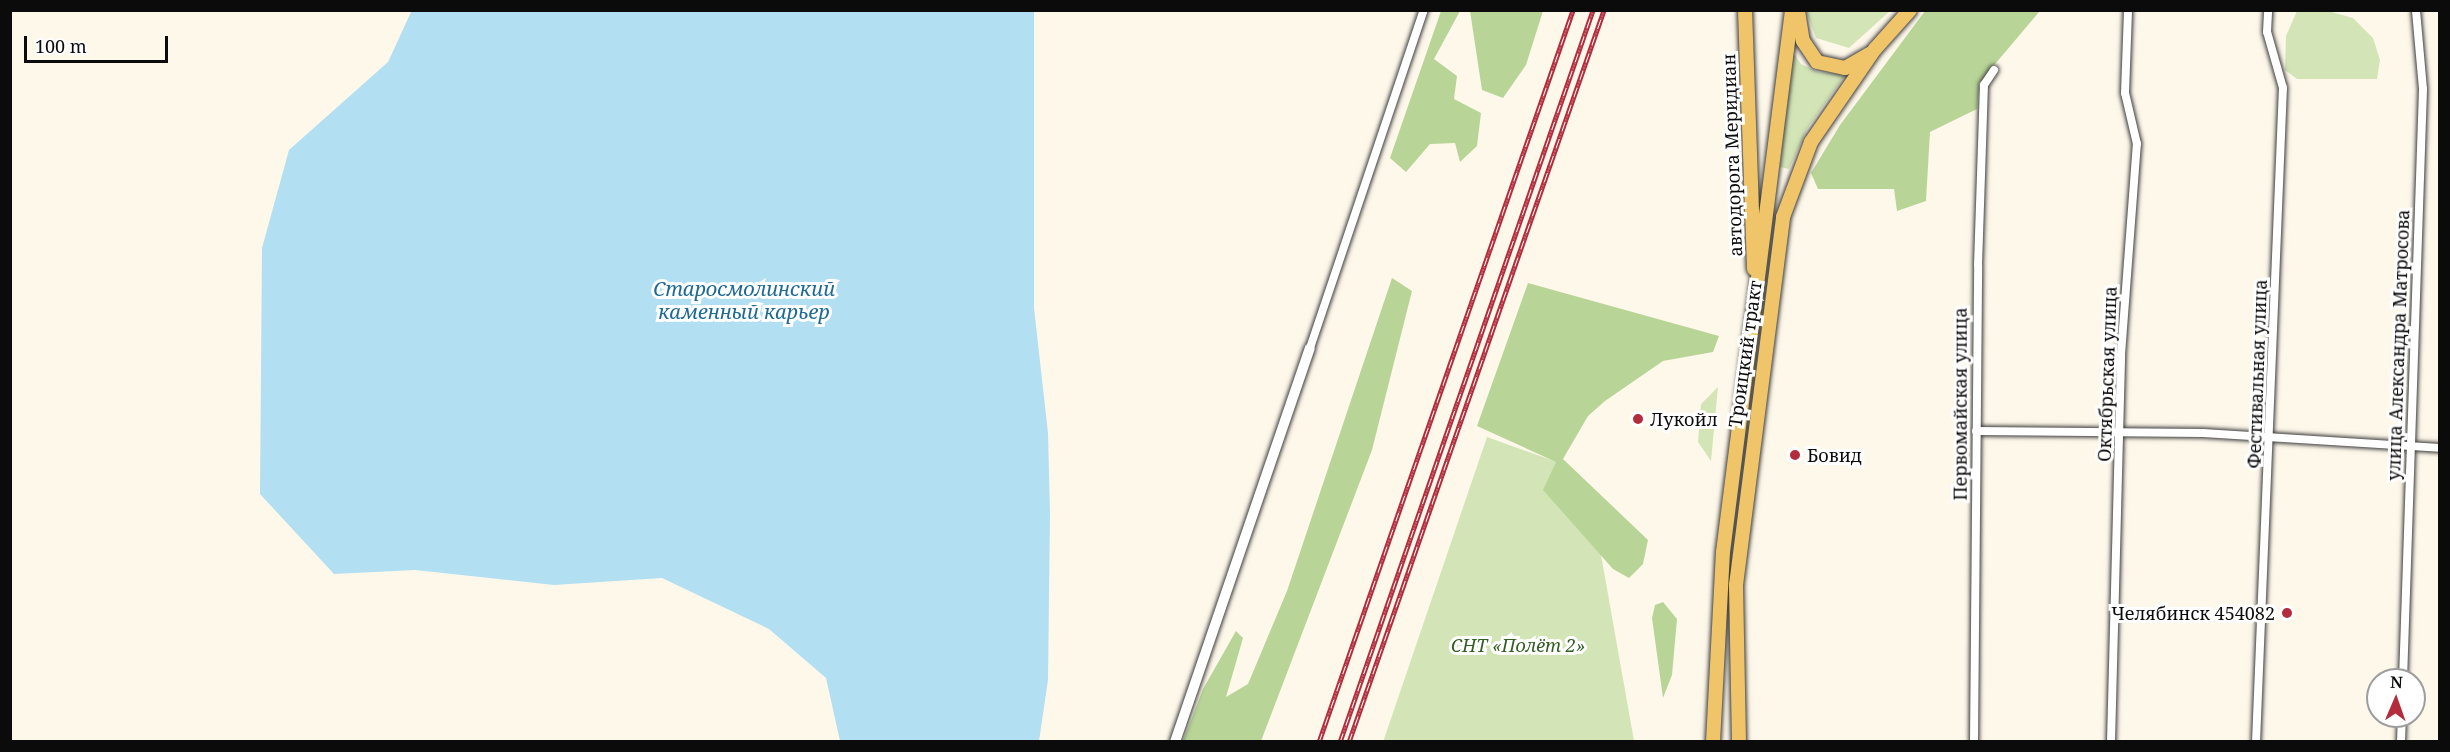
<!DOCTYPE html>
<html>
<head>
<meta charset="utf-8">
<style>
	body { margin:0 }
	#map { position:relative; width:2450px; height:752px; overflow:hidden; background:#fef8ea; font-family:"Noto Serif",serif }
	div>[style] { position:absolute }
	.green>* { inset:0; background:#d3e5b7 }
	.forest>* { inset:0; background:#b8d597 }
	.water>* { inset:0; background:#b2dff2 }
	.roads { filter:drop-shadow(0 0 2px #3e3e3e) drop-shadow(0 0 2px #3e3e3e) }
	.minor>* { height:8px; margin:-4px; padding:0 4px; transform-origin:4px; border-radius:4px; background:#fff }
	.tertiary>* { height:10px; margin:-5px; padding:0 5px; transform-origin:5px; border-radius:5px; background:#fff }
	.primary>* { height:14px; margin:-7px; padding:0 7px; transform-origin:7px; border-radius:7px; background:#f0c468 }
	.rail>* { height:5px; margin-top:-2.5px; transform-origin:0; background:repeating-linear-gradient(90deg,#fff 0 9px,#b22c3d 0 18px); box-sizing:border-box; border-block:2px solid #b22c3d }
	.dots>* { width:16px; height:16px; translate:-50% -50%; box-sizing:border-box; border:3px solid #fff; border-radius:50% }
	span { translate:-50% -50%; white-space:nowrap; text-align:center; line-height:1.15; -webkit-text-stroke:6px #fff; paint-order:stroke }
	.street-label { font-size:18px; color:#0b0b0b }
	.poi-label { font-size:18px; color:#0b0b0b }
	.left { translate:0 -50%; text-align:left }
	.right { translate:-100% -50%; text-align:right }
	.park-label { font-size:18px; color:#325e20; font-style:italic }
	.water-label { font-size:20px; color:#1d6a94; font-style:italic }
	.frame { position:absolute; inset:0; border:12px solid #0b0b0b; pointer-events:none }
	.north { position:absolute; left:2366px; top:668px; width:60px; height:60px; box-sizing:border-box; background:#fff; border:2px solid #9d9d9d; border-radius:50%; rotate:2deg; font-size:16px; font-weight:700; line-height:24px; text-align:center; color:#0b0b0b }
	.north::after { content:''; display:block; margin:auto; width:21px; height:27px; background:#b22c3d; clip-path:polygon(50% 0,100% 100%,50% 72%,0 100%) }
	.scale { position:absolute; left:24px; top:36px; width:144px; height:27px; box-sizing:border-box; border:3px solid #0b0b0b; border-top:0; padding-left:8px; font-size:18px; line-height:21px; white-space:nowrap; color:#0b0b0b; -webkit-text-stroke:4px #fff; paint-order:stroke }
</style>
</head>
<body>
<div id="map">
	<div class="green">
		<i style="clip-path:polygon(1806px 11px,1806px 10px,1890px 11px,1849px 48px,1816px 38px)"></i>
		<i style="clip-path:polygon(2297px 11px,2328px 11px,2353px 18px,2373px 38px,2380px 60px,2377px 79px,2297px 79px,2285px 70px,2286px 36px)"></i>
		<i style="clip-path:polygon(1792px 51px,1801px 64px,1818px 72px,1845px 75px,1807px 129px,1789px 169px,1780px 167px)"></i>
		<i style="clip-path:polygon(1718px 387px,1711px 461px,1698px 442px,1701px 404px)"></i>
		<i style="clip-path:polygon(1487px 437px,1560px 463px,1600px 549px,1634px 741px,1383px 742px)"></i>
	</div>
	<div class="forest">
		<i style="clip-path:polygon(1441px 11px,1460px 11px,1434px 59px,1457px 76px,1454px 99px,1481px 113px,1477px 146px,1460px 162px,1455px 143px,1430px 144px,1406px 172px,1390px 158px)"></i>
		<i style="clip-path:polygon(1470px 11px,1543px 11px,1526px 65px,1503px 98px,1482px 90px)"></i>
		<i style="clip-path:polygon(1925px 11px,2052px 11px,2039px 12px,1979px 83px,1977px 109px,1930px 132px,1926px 201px,1897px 211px,1894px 189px,1818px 189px,1811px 173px,1840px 125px)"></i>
		<i style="clip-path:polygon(1392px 278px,1412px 291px,1372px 450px,1261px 741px,1183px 741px,1203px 689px,1236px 631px,1243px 638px,1226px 697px,1248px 684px,1287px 591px)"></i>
		<i style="clip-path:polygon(1528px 283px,1719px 336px,1713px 352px,1663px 361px,1605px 401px,1588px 416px,1563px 459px,1648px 540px,1643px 564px,1629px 578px,1613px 569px,1543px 490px,1556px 462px,1477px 426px)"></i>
		<i style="clip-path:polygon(1663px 602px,1677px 619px,1672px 675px,1663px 698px,1652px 618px,1655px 605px)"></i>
	</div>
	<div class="water">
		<i style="clip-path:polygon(412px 10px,1034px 11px,1034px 308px,1048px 433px,1050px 513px,1048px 680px,1039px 741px,840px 741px,826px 678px,769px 629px,662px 578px,554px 585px,415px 570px,334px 574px,260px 494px,262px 248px,289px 150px,388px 62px)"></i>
	</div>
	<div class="roads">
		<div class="minor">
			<i style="left:1310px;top:348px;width:357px;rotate:-71.4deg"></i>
			<i style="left:1976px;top:431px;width:227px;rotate:0.5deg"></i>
			<i style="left:2203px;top:433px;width:237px;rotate:3.6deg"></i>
			<i style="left:2403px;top:680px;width:591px;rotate:-88.06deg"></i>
			<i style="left:2423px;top:89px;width:79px;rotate:-95.1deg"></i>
			<i style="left:1974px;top:742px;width:477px;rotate:-89.5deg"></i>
			<i style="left:1978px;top:265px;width:180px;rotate:-88.1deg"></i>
			<i style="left:1984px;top:85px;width:18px;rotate:-56deg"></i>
			<i style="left:2111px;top:742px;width:387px;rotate:-88.5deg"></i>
			<i style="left:2121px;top:355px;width:212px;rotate:-85.7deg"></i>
			<i style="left:2137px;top:144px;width:52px;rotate:-103.2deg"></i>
			<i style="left:2125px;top:93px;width:83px;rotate:-87.9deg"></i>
			<i style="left:2256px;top:742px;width:655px;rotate:-87.64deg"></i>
			<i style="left:2283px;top:88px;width:58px;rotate:-105.9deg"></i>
			<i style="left:2267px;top:32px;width:22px;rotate:-87deg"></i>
			<i style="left:2401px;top:742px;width:26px;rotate:-88deg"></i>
		</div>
		<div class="tertiary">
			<i style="left:1175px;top:742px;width:416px;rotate:-71.1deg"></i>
		</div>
		<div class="primary">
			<i style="left:1745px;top:10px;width:259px;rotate:88deg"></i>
			<i style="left:1798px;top:11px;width:30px;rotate:81deg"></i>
			<i style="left:1803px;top:41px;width:25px;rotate:56deg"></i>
			<i style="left:1817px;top:62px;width:29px;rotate:12deg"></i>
			<i style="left:1845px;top:68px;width:28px;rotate:-30deg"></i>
			<i style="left:1713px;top:742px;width:190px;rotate:-87deg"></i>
			<i style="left:1723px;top:552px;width:546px;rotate:-82.74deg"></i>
			<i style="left:1739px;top:742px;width:157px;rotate:-91.1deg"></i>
			<i style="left:1736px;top:585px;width:371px;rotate:-82.7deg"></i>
			<i style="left:1783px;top:217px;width:80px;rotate:-69.5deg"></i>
			<i style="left:1811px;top:142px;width:113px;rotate:-55.5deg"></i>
			<i style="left:1875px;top:49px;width:52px;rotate:-48.1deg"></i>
		</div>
	</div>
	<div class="rail">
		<i style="left:1319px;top:742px;width:775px;rotate:-70.86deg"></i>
		<i style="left:1340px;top:742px;width:774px;rotate:-70.93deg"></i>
		<i style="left:1349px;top:742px;width:775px;rotate:-70.79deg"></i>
	</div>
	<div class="dots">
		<i style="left:1638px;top:419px;background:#b22c3d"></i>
		<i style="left:1795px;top:455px;background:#b22c3d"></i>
		<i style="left:2287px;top:613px;background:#b22c3d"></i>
	</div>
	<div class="street-label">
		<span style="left:1732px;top:155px;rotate:-92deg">автодорога Меридиан</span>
		<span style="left:2398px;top:345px;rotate:-88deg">улица Александра Матросова</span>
		<span style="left:1745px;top:354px;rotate:-82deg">Троицкий тракт</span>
		<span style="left:2107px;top:374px;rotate:-88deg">Октябрьская улица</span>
		<span style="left:2257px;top:374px;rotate:-88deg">Фестивальная улица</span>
		<span style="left:1960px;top:404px;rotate:-90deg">Первомайская улица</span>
	</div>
	<div class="poi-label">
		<span class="left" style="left:1650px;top:419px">Лукойл</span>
		<span class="left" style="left:1807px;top:455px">Бовид</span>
		<span class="right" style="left:2275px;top:613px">Челябинск 454082</span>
	</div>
	<div class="park-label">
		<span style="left:1518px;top:645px">СНТ «Полёт 2»</span>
	</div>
	<div class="water-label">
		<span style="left:744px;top:300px">Старосмолинский<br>каменный карьер</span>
	</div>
	<div class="frame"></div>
	<div class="north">N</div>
	<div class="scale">100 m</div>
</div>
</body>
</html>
